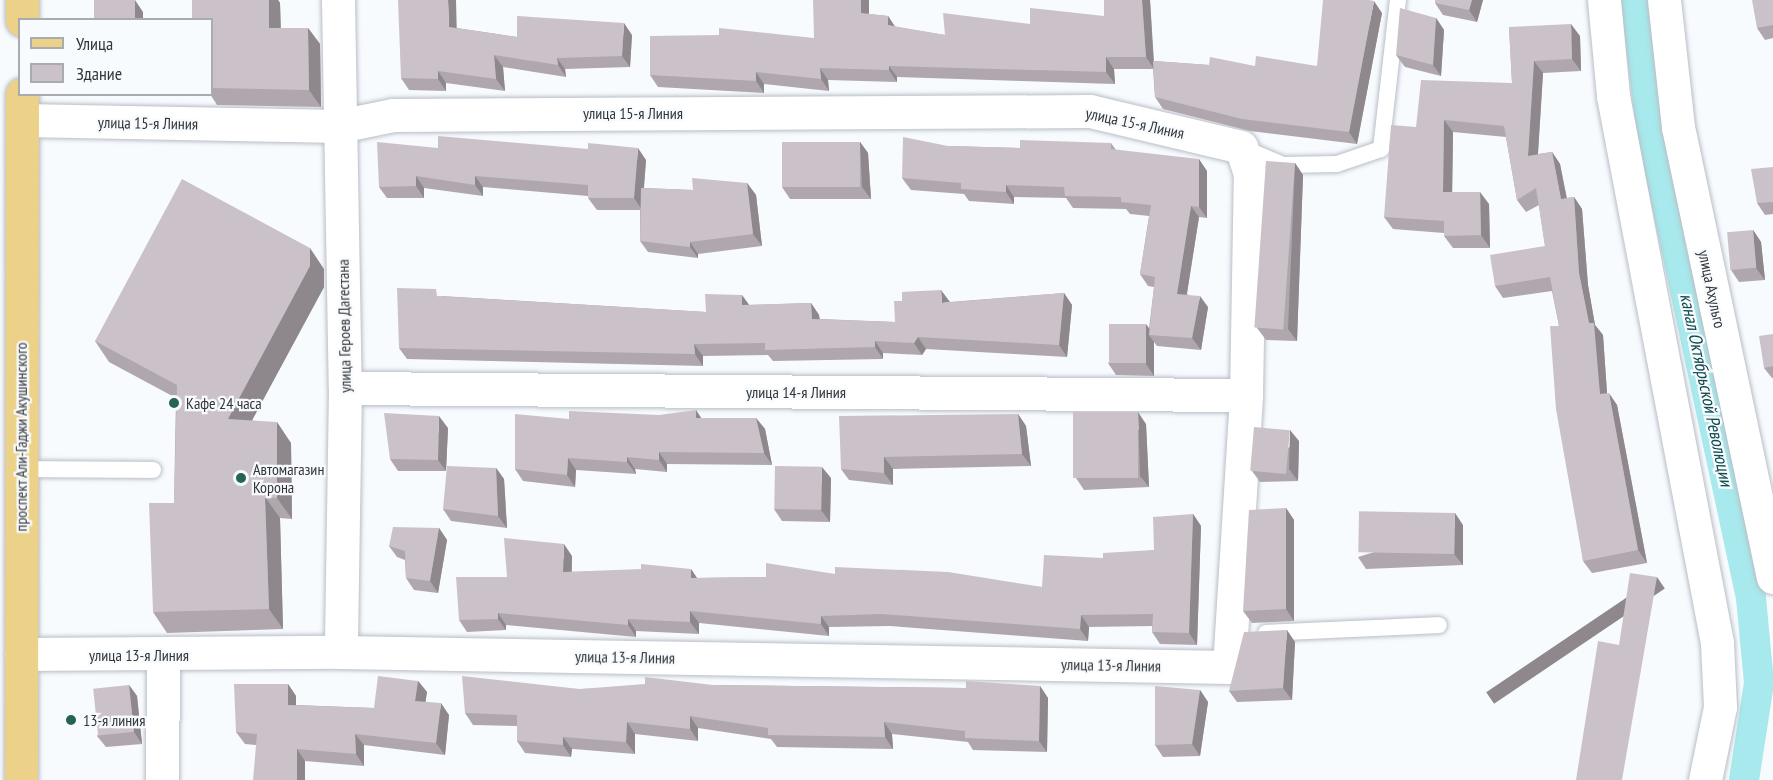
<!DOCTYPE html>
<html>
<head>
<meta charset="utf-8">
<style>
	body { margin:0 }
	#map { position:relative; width:1773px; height:780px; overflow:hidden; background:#f8fbfe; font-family:"PT Sans Narrow",sans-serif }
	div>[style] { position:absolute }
	.canal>* { height:30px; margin:-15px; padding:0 15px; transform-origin:15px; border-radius:15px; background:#a7e9ec }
	.roads { filter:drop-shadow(0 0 2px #b8bec6) drop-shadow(0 0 2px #b8bec6) }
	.service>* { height:16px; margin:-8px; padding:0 8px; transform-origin:8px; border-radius:8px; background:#fff }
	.minor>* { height:33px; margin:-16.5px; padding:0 16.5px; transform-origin:16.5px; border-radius:16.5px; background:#fff }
	.secondary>* { height:33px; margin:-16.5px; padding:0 16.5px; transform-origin:16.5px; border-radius:16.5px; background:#fff }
	.primary>* { height:33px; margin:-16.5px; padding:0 16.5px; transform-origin:16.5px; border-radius:16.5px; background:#ecd189 }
	.wall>* { inset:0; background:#afa7ad }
	.shaded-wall>* { inset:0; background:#8e888d; transform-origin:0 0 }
	.building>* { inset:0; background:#cbc2c9; transform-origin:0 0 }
	.dots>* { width:16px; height:16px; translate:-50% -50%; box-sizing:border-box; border:3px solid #f8fbfe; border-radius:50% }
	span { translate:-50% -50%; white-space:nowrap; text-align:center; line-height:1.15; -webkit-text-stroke:4.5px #f8fbfe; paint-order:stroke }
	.street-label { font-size:16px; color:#333538 }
	.poi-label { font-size:16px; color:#333538 }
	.left { translate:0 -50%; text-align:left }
	.water-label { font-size:18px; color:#0f4b4d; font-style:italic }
	.legend { position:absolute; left:18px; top:18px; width:195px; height:78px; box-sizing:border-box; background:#f8fbfe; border:2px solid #a9acaf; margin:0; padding:8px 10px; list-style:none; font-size:18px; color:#333538 }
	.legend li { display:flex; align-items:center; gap:12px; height:30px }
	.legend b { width:30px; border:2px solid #a9acaf }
</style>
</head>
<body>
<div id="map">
	<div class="canal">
		<i style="left:1635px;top:0;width:137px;rotate:82.9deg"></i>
		<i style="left:1652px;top:136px;width:472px;rotate:77.9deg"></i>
		<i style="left:1751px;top:598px;width:85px;rotate:84.6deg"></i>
		<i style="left:1759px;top:683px;width:98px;rotate:98.8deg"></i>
	</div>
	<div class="roads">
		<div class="service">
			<i style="left:1241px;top:147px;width:46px;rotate:23.2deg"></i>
			<i style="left:1283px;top:165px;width:54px;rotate:-1.1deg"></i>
			<i style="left:1337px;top:164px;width:46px;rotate:-18.8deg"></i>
			<i style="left:1381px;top:149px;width:150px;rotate:-83.5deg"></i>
			<i style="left:21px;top:469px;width:132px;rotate:0.4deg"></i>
			<i style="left:1266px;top:633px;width:173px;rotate:-2.6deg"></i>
		</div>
		<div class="minor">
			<i style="left:338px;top:0;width:388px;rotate:89deg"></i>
			<i style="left:345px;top:388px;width:264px;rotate:90.9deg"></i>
			<i style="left:345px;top:388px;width:901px;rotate:0.45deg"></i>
			<i style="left:21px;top:654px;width:320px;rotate:-0.4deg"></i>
			<i style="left:341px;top:652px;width:888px;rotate:0.97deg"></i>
			<i style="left:1229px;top:667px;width:273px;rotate:-86.4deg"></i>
			<i style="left:1246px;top:395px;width:221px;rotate:-89deg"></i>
			<i style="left:1250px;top:174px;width:28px;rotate:-108deg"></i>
			<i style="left:1241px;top:147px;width:155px;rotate:-166.6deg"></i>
			<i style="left:1090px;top:111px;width:697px;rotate:179.67deg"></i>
			<i style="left:393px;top:115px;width:55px;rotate:168.5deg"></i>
			<i style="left:339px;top:126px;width:317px;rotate:-178.9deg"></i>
			<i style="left:162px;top:780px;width:124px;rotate:-89.5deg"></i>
		</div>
		<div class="secondary">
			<i style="left:1604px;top:0;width:96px;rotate:84.6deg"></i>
			<i style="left:1613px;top:96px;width:557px;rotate:79.23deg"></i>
			<i style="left:1717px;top:643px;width:64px;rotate:87.3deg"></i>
			<i style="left:1720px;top:707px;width:75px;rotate:101.6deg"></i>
			<i style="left:1664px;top:0;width:128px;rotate:83.7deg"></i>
			<i style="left:1678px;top:127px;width:460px;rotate:78.1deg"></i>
		</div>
		<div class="primary">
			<i style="left:22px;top:0;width:20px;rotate:90deg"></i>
			<i style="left:21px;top:780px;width:686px;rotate:-89.92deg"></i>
		</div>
	</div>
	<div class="wall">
		<i style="clip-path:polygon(192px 0,278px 0,280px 3px,281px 28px,308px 28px,320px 44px,321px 107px,217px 105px,210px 94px,212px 94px,212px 20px,192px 20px)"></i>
		<i style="clip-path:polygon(869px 0,869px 14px,888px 16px,895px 27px,945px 35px,1104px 16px,1104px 0,1150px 0,1154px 61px,1209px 65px,1255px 66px,1317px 66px,1382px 13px,1357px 144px,1250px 131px,1163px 109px,1155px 97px,1153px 69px,1114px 69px,1115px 84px,897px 77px,897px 82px,828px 80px,829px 91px,764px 84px,764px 93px,658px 87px,650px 75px,814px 38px)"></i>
		<i style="clip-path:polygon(1435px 0,1483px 0,1477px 22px,1443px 15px,1435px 3px)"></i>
		<i style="clip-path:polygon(1773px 0,1773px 38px,1765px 40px,1757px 28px)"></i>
		<i style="clip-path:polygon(1436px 18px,1444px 30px,1441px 76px,1405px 67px,1396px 55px)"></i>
		<i style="clip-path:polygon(1509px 27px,1580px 36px,1581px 71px,1543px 73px,1538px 154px,1552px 152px,1560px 164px,1567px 198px,1574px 197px,1582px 209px,1588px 285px,1595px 325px,1603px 335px,1607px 393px,1617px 405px,1647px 563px,1592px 573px,1583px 561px,1559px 326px,1552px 291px,1503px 298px,1495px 286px,1545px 246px,1539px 205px,1526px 212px,1517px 200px,1506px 137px,1453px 132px,1452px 192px,1489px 204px,1490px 248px,1453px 248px,1444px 236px,1444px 233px,1393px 229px,1384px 217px,1416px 127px,1512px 83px)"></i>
		<i style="clip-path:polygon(457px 28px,517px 37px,632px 35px,630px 67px,565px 69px,566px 77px,503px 67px,505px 91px,446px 83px,446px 91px,409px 90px,401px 78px)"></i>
		<i style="clip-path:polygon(860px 142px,868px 153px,871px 199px,790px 199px,782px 187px)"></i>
		<i style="clip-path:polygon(1111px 143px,1116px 150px,1207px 171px,1207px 218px,1199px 217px,1187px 294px,1208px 307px,1201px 350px,1157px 346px,1154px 342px,1154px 376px,1116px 375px,1108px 363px,1149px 329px,1154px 287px,1148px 286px,1140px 274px,1149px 216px,1130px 214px,1126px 209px,1073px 208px,1066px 198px,1014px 197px,1014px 204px,969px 201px,964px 194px,911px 190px,902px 178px,948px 146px,1020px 148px)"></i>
		<i style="clip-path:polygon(438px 148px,646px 160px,644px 188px,693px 190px,747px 183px,756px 195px,762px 246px,698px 254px,698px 258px,648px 252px,640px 241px,640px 210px,597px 210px,588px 198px,588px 196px,483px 187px,483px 196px,424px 188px,424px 198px,387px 198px,379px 187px)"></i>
		<i style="clip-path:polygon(1295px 163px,1303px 175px,1297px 341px,1266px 340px,1257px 328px)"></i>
		<i style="clip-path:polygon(1773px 167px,1773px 214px,1765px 215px,1757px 203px)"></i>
		<i style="clip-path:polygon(1753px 230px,1761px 242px,1765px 280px,1739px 282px,1731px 270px)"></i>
		<i style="clip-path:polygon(324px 269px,324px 287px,252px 420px,291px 443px,292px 519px,280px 518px,283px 629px,167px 633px,153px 612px,174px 503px,176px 398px,109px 362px,95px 341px)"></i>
		<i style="clip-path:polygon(1064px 293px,1072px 305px,1067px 357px,926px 349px,922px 355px,883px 353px,883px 359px,773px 361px,768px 355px,703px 356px,703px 366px,407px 359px,399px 348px,441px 296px,706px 312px,750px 305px,811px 303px,819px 315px,820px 319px,895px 322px,950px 302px)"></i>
		<i style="clip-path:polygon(1773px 334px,1773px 378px,1772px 378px,1764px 368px)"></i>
		<i style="clip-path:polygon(1018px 414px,1026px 426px,1031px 466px,893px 469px,893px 485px,849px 480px,841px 469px)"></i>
		<i style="clip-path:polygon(756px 418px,765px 429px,772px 465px,667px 464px,667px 472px,635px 469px,636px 474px,576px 470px,575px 487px,523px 481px,515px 469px,569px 419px)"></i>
		<i style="clip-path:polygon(1146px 424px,1149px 487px,1084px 490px,1076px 478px)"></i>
		<i style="clip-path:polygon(448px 428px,446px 471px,398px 471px,390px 459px)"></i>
		<i style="clip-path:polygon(1299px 441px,1298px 481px,1260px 482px,1252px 471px)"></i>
		<i style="clip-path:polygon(496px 468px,504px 479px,507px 528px,451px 521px,443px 509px)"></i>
		<i style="clip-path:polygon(831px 478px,830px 522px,782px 521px,774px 509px)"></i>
		<i style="clip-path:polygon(1286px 508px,1294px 520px,1294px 621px,1252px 623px,1243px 611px)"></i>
		<i style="clip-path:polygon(1193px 514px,1201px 526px,1197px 645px,1160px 644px,1152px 632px,1152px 626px,1089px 627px,1088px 641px,890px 626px,829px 627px,829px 636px,699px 623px,699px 634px,636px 631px,636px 637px,506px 625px,506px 630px,467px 632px,459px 620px,507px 577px,572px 556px,572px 572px,691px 569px,697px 578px,766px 577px,835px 574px,1042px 587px,1103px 558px,1154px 550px)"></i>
		<i style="clip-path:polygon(1463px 525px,1463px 565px,1366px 569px,1358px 557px)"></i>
		<i style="clip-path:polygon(439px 528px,447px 540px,438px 593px,414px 590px,406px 578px,405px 560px,397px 557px,389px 546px)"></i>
		<i style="clip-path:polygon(1295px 642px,1292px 700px,1237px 702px,1229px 691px)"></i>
		<i style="clip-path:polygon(418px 681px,427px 692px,425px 702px,449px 715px,445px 755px,364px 745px,364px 766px,305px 761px,256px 745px,245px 744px,236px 732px,288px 684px,296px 696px,296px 705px,374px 708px)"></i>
		<i style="clip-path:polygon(129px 685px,137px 696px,142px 744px,106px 747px,97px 736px)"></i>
		<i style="clip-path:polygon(713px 685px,966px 688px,1040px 686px,1048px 698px,1047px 752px,973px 750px,968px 742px,892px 734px,893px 749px,777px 747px,771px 739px,698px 728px,698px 741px,635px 734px,635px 754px,572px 749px,571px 757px,525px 753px,517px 741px,517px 726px,473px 725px,465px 713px,580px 689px)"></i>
		<i style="clip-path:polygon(1200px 690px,1208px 702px,1200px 756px,1163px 757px,1155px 745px)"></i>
	</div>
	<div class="shaded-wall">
		<i style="clip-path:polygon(135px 0,143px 12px,143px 20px,135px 20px)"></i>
		<i style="clip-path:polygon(269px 0,278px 0,280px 3px,281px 44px,269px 28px)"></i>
		<i style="clip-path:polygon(448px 0,456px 0,457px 39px,449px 27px)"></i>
		<i style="clip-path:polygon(861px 0,869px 0,869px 25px,861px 13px)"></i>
		<i style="clip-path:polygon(1142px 0,1150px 0,1154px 69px,1146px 57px)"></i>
		<i style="clip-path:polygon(1472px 0,1483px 0,1477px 22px,1469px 10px)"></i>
		<i style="clip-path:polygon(1374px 1px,1382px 13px,1357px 144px,1349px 132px)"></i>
		<i style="clip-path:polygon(888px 16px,896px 28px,888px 25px)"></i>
		<i style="clip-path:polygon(1436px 18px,1444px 30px,1441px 76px,1433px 65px)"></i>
		<i style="clip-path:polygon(624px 23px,632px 35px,630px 67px,622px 56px)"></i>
		<i style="clip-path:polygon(1571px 24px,1580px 36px,1581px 71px,1572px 59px)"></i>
		<i style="clip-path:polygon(308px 28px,320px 44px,321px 107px,309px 90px)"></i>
		<i style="clip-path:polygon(494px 55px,503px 67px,505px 91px,496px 79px)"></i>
		<i style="clip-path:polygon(1106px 57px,1114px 69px,1115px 84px,1106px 72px)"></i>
		<i style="clip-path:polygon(557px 58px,565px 69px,566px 77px,558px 65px)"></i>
		<i style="clip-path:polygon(1534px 61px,1543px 73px,1537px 168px,1528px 156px)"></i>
		<i style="clip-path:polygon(889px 66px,897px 77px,897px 82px,889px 70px)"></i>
		<i style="clip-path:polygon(820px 68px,828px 80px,829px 91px,821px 79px)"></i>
		<i style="clip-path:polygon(438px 71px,446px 83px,446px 91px,438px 79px)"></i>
		<i style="clip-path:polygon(756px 72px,764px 84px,764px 93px,756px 81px)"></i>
		<i style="clip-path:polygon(1444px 120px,1453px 132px,1452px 205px,1443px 192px)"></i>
		<i style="clip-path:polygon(860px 142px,868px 153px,871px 199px,862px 187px)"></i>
		<i style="clip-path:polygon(638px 148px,646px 160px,642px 210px,634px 198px)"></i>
		<i style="clip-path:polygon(1552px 152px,1560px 164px,1569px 211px,1561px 199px)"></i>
		<i style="clip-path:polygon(1199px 159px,1207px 171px,1207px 218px,1199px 207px)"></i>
		<i style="clip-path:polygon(1295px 163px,1303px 175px,1297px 341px,1288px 329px)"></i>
		<i style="clip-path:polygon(416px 176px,424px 188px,424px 198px,416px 186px)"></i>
		<i style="clip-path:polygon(475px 176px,483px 187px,483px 196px,475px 185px)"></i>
		<i style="clip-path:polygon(747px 183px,756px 195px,762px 246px,753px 234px)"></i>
		<i style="clip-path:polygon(1006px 185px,1014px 197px,1014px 204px,1006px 192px)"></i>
		<i style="clip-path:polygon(1480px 192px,1489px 204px,1490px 248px,1481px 235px)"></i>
		<i style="clip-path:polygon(1574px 197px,1582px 209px,1588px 285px,1595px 325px,1603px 335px,1608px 407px,1600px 394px,1589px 323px,1579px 273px)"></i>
		<i style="clip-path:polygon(1191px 206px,1199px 217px,1185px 305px,1177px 294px)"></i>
		<i style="clip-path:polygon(1753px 230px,1761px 242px,1765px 280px,1756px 268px)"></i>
		<i style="clip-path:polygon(690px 242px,698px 254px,698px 258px,690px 247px)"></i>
		<i style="clip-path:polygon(310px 248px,324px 269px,324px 287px,242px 439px,228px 419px)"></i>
		<i style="clip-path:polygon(941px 290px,950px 302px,942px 303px)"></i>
		<i style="clip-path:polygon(1064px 293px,1072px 305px,1067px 357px,1059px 345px)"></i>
		<i style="clip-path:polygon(742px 295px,750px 306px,742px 305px)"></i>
		<i style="clip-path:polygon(1200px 296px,1208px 307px,1201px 350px,1192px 338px)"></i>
		<i style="clip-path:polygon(811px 303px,819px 315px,820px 331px,812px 319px)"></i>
		<i style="clip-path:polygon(1146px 324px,1154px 335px,1149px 335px,1154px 342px,1154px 376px,1146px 364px)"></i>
		<i style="clip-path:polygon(918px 337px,926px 349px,922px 355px,914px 343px)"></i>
		<i style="clip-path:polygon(875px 341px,883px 353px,883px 359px,875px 347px)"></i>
		<i style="clip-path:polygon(694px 344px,703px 356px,703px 366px,695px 354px)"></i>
		<i style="clip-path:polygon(1609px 393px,1617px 405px,1647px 563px,1638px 550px)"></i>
		<i style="clip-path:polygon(696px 410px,704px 422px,696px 418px)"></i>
		<i style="clip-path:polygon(1138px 412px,1146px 424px,1149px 487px,1140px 476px)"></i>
		<i style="clip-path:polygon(1018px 414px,1026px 426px,1031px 466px,1022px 454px)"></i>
		<i style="clip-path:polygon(439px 416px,448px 428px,446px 471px,438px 460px)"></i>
		<i style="clip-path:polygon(756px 418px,765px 429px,772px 465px,764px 453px)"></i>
		<i style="clip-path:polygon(277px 422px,291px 443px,292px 519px,277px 498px)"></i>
		<i style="clip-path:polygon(1290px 430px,1299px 441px,1298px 481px,1289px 469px)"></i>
		<i style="clip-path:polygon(659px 452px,667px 464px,667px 472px,659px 460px)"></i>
		<i style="clip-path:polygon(627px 457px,635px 469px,636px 474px,627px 462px)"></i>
		<i style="clip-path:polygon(884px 457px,893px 469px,893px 485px,884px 473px)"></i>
		<i style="clip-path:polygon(568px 458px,576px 470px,575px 487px,567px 475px)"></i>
		<i style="clip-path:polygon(822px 467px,831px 478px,830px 522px,821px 510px)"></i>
		<i style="clip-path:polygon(496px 468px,504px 479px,507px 528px,498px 516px)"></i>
		<i style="clip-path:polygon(265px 497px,280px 518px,283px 629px,269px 609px)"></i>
		<i style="clip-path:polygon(1286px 508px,1294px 520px,1294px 621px,1286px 609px)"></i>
		<i style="clip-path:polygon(1455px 513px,1463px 525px,1463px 565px,1454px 554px)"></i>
		<i style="clip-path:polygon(1193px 514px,1201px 526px,1197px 645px,1189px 633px)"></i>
		<i style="clip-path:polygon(439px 528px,447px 540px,438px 593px,430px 581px)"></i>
		<i style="clip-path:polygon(564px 544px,572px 556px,571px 584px,563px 572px)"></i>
		<i style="clip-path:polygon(691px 569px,699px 581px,691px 578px)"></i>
		<i style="left:1657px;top:577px;width:14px;height:206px;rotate:56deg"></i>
		<i style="clip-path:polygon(690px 611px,699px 623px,699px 634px,690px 622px)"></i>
		<i style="clip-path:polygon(498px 613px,506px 625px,506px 630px,498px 619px)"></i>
		<i style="clip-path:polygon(1081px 615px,1089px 627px,1088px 641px,1080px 629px)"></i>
		<i style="clip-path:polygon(821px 616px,829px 627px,829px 636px,821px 624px)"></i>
		<i style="clip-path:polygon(628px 619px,636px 631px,636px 637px,628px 625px)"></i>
		<i style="clip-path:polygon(1287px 630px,1295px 642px,1292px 700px,1283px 688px)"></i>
		<i style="clip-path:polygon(418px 681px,427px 692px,424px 713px,415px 701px)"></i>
		<i style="clip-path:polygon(288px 684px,296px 696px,296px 716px,288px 705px)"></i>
		<i style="clip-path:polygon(129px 685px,137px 696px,142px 744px,134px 732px)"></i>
		<i style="clip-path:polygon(1040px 686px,1048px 698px,1047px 752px,1039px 741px)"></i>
		<i style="clip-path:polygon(1200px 690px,1208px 702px,1200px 756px,1192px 744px)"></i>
		<i style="clip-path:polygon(441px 703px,449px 715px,445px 755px,436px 743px)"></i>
		<i style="clip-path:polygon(690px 716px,698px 728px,698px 741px,690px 729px)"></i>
		<i style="clip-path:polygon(627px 722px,635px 734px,635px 754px,626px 742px)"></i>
		<i style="clip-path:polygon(884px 722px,892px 734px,893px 749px,885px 737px)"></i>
		<i style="clip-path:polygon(355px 734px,364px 745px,364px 766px,356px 754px)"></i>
		<i style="clip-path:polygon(563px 737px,572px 749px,571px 757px,563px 745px)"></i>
		<i style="clip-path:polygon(297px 749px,305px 761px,305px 780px,297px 780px)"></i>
	</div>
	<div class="building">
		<i style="left:135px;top:0;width:20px;height:41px;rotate:90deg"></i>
		<i style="clip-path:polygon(192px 0,269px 0,269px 28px,308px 28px,309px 90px,212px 88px,212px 20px,192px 19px)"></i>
		<i style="clip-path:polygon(398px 0,448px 0,449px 27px,517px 37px,517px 16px,624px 23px,622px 56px,557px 58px,558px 65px,494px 55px,496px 79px,438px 71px,438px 79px,401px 78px)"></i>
		<i style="clip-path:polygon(813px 0,861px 0,861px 13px,888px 16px,888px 25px,945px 35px,943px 13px,1030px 24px,1030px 8px,1104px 16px,1104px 0,1142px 0,1146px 57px,1106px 57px,1106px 72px,889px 66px,889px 70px,820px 68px,821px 79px,756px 72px,756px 81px,650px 75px,650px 36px,719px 35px,719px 28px,814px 38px)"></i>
		<i style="clip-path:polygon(1323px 0,1369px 0,1374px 1px,1349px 132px,1242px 119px,1155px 97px,1153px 61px,1209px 65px,1210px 57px,1255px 66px,1256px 56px,1317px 66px)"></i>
		<i style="clip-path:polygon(1435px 0,1472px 0,1469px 10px,1435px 3px)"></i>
		<i style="clip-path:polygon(1752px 0,1773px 0,1773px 25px,1757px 28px)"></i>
		<i style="clip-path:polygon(1400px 8px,1436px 18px,1433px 65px,1396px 55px)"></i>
		<i style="clip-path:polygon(1571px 24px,1572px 59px,1534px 61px,1528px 156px,1552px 152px,1561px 199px,1574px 197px,1579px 273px,1589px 323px,1594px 323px,1600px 394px,1609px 393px,1638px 550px,1583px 561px,1556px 409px,1550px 326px,1559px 326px,1550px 277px,1495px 286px,1490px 255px,1545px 246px,1536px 188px,1517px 200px,1504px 126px,1444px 120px,1443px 192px,1480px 192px,1481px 235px,1444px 236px,1444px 221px,1384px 217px,1391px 125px,1416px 127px,1421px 80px,1512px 83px,1509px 27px)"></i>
		<i style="clip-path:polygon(438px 136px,588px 149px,588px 143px,638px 148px,634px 198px,588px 198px,588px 185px,475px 176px,475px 185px,416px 176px,416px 186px,379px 187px,377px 142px,438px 148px)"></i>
		<i style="clip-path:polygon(903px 137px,948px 146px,1020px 148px,1020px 140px,1111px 143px,1111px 149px,1199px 159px,1199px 207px,1191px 206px,1177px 294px,1200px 296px,1192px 338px,1149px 335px,1155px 277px,1140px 274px,1151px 205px,1121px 202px,1121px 197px,1065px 196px,1064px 187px,1006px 185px,1006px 192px,961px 189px,961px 183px,902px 178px)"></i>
		<i style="left:782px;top:142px;width:78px;height:45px"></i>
		<i style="left:1266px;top:161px;width:29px;height:167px;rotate:4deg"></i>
		<i style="clip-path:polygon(1773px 167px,1773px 202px,1757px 203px,1751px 169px)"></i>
		<i style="clip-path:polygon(692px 178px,747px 183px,753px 234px,690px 242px,690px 247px,640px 241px,641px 188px,693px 190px)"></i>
		<i style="clip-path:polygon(182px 179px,310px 248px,310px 266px,228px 419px,277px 422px,277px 498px,265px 497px,269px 609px,153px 612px,149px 503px,174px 503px,177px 385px,95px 341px)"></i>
		<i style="left:1753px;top:230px;width:38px;height:26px;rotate:85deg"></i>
		<i style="clip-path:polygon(397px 288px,436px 289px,437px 296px,706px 312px,705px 294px,742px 295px,742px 305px,811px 303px,812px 319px,895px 322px,894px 301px,902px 301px,902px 292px,941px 290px,942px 303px,1064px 293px,1059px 345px,918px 337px,914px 343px,875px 341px,875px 347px,765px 350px,765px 343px,694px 344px,695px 354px,399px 348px)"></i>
		<i style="left:1109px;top:324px;width:37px;height:39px"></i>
		<i style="clip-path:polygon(1773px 334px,1773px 366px,1764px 368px,1759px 336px)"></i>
		<i style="clip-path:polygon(696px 410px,696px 418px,756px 418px,764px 453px,659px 452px,659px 460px,627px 457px,627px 462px,568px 458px,567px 475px,515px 469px,515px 414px,569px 419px,569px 411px,659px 415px)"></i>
		<i style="left:1073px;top:412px;width:65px;height:66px"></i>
		<i style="clip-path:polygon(384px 413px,439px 416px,438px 460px,390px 459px)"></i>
		<i style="clip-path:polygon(1018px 414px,1022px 454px,884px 457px,884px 473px,841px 469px,839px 416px)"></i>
		<i style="left:1254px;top:427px;width:36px;height:44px;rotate:5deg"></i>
		<i style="clip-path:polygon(447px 466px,496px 468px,498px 516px,443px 509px)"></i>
		<i style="left:775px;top:466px;width:47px;height:43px;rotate:1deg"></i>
		<i style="clip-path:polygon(1286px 508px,1286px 609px,1243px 611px,1249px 510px)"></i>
		<i style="left:1455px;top:513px;width:41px;height:96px;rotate:91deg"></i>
		<i style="clip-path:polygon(1193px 514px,1189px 633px,1152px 632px,1153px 614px,1081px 615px,1080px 629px,881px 614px,821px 616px,821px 624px,690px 611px,690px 622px,628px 619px,628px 625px,498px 613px,498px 619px,459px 620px,456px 577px,507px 577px,504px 538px,564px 544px,563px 572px,641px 569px,641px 564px,691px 569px,691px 578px,766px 577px,766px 563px,835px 574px,835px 567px,948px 572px,1042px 587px,1044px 555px,1103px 558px,1103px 553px,1154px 550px,1153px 517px)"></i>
		<i style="clip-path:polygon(393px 527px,439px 528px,430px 581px,406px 578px,405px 551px,389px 546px)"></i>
		<i style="clip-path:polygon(1630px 573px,1657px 577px,1622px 780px,1576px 780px,1598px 641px,1619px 645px)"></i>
		<i style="clip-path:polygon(1287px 630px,1283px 688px,1229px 691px,1244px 632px)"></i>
		<i style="clip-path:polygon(378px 676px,418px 681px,415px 701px,441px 703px,436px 743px,355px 734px,356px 754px,297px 749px,297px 780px,253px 780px,257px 734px,236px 732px,234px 684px,288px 684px,288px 705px,374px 708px)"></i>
		<i style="clip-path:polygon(462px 676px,580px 689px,645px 684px,645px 677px,713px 685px,966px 688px,966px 681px,1040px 686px,1039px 741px,965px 738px,965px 731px,884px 722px,885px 737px,768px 735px,768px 728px,690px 716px,690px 729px,627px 722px,626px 742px,563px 737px,563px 745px,517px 741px,517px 715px,465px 713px)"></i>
		<i style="left:129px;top:685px;width:47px;height:36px;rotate:84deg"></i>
		<i style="clip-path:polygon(1155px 686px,1200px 690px,1192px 744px,1155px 745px)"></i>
	</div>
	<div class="dots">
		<i style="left:174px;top:403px;background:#256451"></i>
		<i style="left:241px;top:478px;background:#256451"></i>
		<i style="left:71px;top:720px;background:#256451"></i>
	</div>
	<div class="street-label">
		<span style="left:633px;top:113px">улица 15-я Линия</span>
		<span style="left:148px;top:123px;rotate:1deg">улица 15-я Линия</span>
		<span style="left:1135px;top:123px;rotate:12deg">улица 15-я Линия</span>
		<span style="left:1712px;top:289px;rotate:78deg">улица Ахульго</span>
		<span style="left:344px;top:326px;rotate:-91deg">улица Героев Дагестана</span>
		<span style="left:796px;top:392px">улица 14-я Линия</span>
		<span style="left:21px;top:437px;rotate:-90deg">проспект Али-Гаджи Акушинского</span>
		<span style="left:139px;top:655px">улица 13-я Линия</span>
		<span style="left:625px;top:657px;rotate:1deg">улица 13-я Линия</span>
		<span style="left:1111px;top:665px;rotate:1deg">улица 13-я Линия</span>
	</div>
	<div class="poi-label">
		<span class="left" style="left:186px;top:403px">Кафе 24 часа</span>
		<span class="left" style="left:253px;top:478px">Автомагазин<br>Корона</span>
		<span class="left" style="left:83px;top:720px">13-я линия</span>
	</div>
	<div class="water-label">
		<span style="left:1706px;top:390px;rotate:78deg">канал Октябрьской Революции</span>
	</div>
	<ul class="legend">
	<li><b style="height:8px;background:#ecd189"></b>Улица</li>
	<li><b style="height:16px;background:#cbc2c9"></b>Здание</li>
	</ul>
</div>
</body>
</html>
